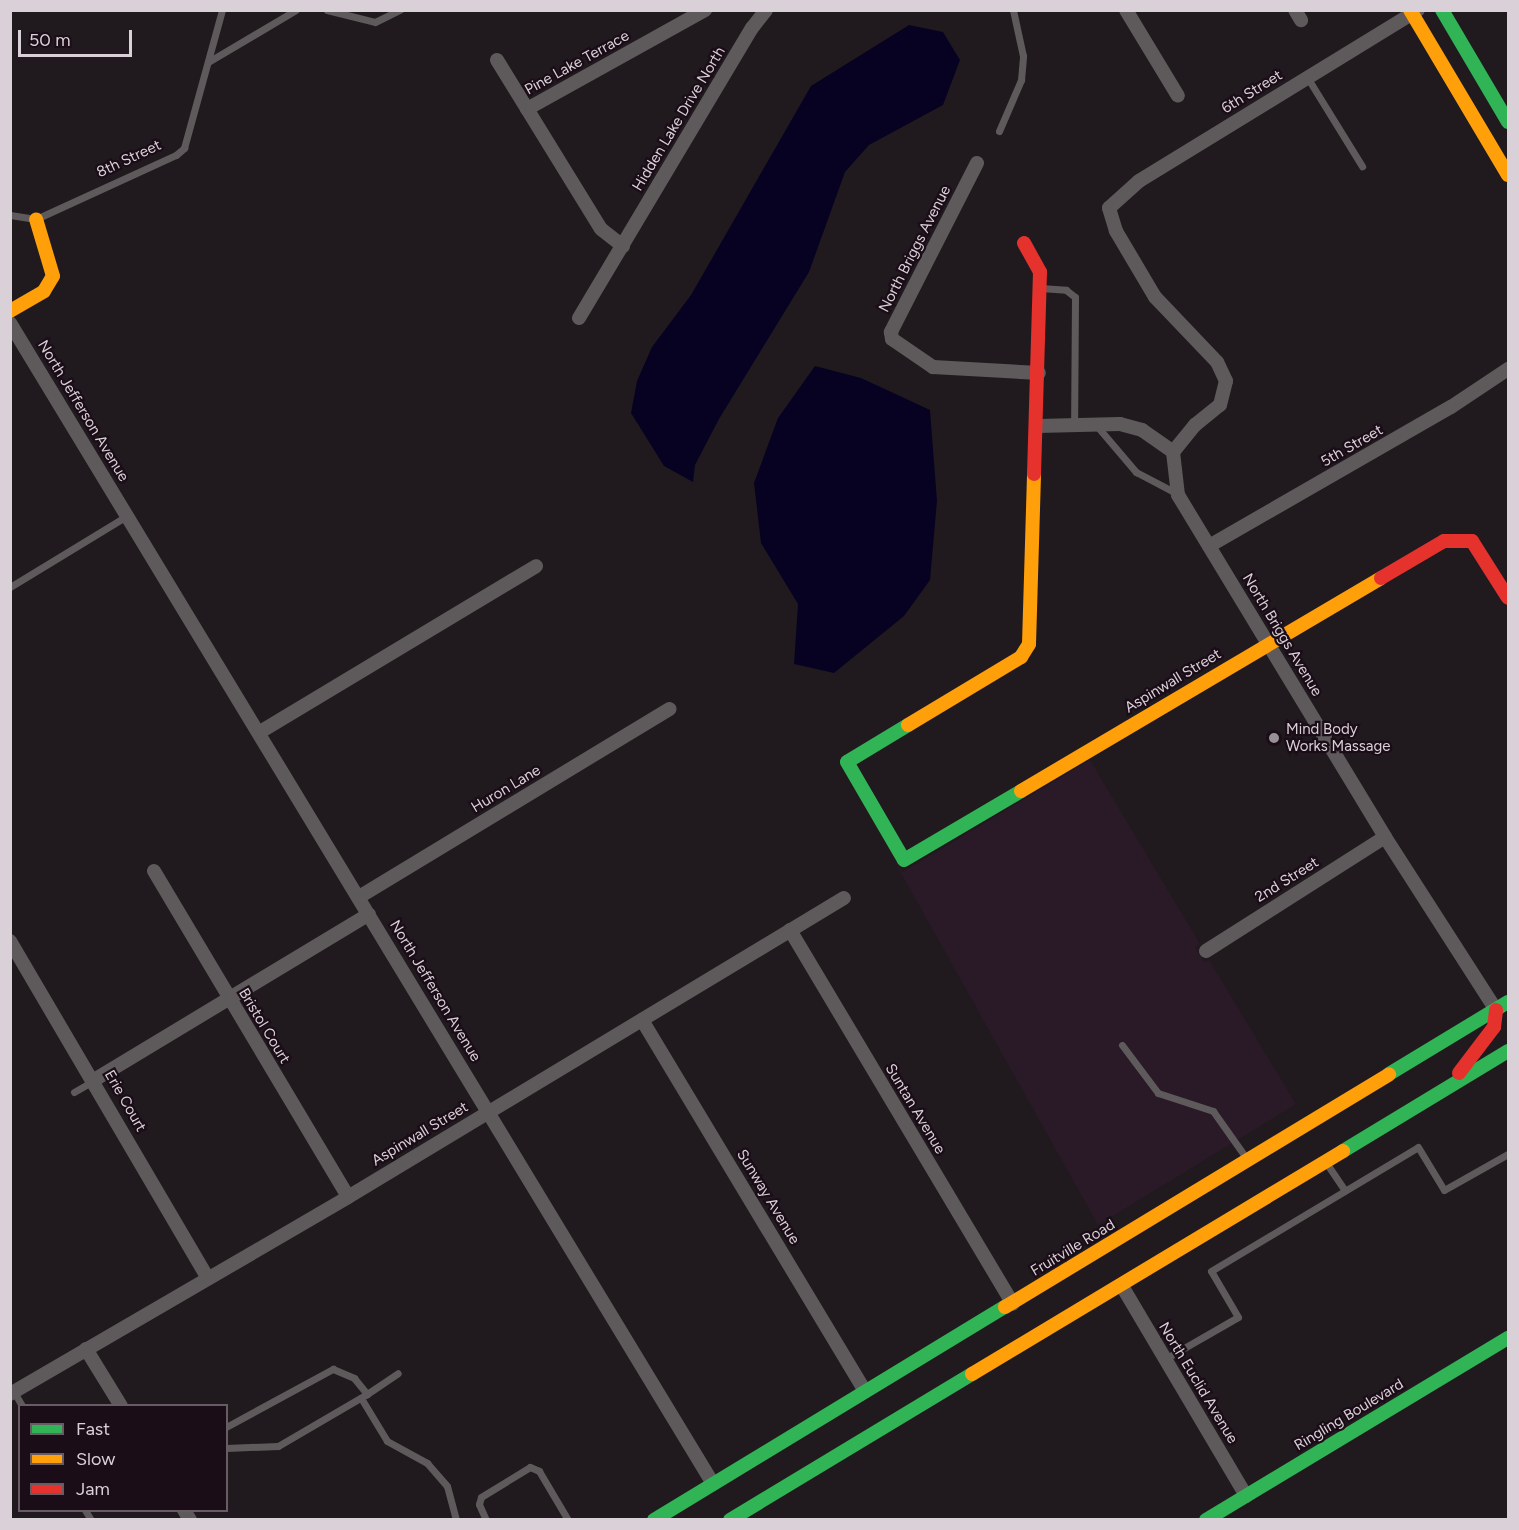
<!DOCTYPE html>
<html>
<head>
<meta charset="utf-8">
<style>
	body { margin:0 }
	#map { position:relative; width:1519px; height:1530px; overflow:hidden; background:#201a1f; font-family:Figtree,sans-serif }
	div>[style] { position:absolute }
	.built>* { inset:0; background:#2a1927 }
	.water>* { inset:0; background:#070222 }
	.lane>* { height:7px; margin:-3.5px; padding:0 3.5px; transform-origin:3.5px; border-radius:3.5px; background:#5e5a5b }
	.street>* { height:14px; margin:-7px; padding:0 7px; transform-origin:7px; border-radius:7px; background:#5e5a5b }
	.fast>* { height:14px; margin:-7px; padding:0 7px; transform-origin:7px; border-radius:7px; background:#30b455 }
	.slow>* { height:14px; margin:-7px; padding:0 7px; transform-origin:7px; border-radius:7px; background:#ff9f0a }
	.jam>* { height:14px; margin:-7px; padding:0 7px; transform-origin:7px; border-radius:7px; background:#e5322d }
	.dots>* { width:16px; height:16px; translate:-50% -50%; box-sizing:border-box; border:3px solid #1b0d18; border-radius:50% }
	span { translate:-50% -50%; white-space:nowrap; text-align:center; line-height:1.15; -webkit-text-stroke:4.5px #1b0d18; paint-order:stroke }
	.street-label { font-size:15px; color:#dad0d7 }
	.poi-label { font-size:15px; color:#dad0d7 }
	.left { translate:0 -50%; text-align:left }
	.frame { position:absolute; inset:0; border:12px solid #dad0d7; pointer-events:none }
	.legend { position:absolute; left:18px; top:1404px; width:210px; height:108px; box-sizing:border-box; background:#1b0d18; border:2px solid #675b64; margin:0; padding:8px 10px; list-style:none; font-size:18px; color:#dad0d7 }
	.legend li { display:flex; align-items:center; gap:12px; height:30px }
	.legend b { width:30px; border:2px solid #675b64 }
	.scale { position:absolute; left:18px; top:30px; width:114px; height:27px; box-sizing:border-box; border:3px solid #dad0d7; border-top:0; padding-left:8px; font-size:18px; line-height:21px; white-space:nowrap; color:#dad0d7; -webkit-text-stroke:4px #1b0d18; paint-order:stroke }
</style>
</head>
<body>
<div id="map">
	<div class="built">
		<i style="clip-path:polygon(1090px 760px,1200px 944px,1195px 948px,1204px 962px,1209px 960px,1296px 1104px,1098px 1225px,893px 859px,903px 872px)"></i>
	</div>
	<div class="water">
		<i style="clip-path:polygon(909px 25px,943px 32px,960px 60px,943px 105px,869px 145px,845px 172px,809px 272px,719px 419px,695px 465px,693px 482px,664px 466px,631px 413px,637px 381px,652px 347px,691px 295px,811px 86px)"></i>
		<i style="clip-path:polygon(815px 366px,861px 378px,930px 410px,937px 501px,930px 580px,904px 616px,834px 673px,794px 664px,798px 604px,761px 543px,754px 483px,778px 418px)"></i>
	</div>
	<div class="lane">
		<i style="left:327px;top:10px;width:49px;rotate:14deg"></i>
		<i style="left:375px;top:22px;width:28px;rotate:-26deg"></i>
		<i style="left:208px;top:62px;width:102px;rotate:-30.6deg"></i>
		<i style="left:1307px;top:77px;width:105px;rotate:58.3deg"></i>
		<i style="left:999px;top:131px;width:56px;rotate:-66.7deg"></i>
		<i style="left:1021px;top:80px;width:24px;rotate:-85deg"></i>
		<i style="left:1023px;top:56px;width:47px;rotate:-102.3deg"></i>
		<i style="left:10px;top:215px;width:26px;rotate:9deg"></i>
		<i style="left:36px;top:219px;width:154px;rotate:-24.6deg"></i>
		<i style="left:176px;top:155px;width:11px;rotate:-41deg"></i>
		<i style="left:184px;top:148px;width:143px;rotate:-74.6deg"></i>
		<i style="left:1040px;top:288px;width:26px;rotate:4deg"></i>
		<i style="left:1066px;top:290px;width:11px;rotate:38deg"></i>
		<i style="left:1075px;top:297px;width:128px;rotate:90.4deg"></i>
		<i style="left:1096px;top:425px;width:62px;rotate:49.6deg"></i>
		<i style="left:1136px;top:472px;width:47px;rotate:27.6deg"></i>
		<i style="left:10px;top:587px;width:137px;rotate:-31.3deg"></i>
		<i style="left:1122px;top:1045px;width:60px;rotate:53.1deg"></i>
		<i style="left:1158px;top:1093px;width:58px;rotate:18.1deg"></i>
		<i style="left:1213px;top:1111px;width:59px;rotate:54.7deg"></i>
		<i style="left:74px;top:1092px;width:22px;rotate:-30deg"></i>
		<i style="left:1327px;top:1164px;width:32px;rotate:56deg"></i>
		<i style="left:1165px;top:1359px;width:84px;rotate:-29.9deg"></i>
		<i style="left:1238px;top:1317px;width:53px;rotate:-120.4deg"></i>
		<i style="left:1211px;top:1271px;width:241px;rotate:-30.9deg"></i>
		<i style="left:1418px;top:1147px;width:50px;rotate:58.8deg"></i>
		<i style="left:1444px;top:1190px;width:73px;rotate:-29.4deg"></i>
		<i style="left:14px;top:1392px;width:16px;rotate:60deg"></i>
		<i style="left:367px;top:1394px;width:37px;rotate:-34deg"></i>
		<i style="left:361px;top:1398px;width:50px;rotate:58.8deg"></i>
		<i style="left:387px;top:1441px;width:46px;rotate:28.8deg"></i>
		<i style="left:427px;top:1463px;width:30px;rotate:49deg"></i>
		<i style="left:447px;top:1486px;width:35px;rotate:75deg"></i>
		<i style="left:226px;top:1427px;width:122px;rotate:-28.5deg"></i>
		<i style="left:333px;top:1369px;width:23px;rotate:23deg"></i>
		<i style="left:354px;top:1378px;width:21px;rotate:51deg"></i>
		<i style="left:367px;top:1394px;width:103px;rotate:149.7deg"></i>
		<i style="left:278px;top:1446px;width:52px;rotate:177.8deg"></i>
		<i style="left:85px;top:1510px;width:12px;rotate:59deg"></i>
		<i style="left:486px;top:1520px;width:17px;rotate:-114deg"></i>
		<i style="left:479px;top:1504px;width:7px;rotate:-74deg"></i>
		<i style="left:481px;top:1497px;width:57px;rotate:-31.5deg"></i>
		<i style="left:530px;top:1467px;width:10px;rotate:24deg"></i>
		<i style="left:539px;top:1471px;width:57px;rotate:59.4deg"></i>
	</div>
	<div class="street">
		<i style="left:1126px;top:10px;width:100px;rotate:58.8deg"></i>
		<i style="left:1295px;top:10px;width:12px;rotate:59deg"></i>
		<i style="left:497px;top:60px;width:198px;rotate:58.4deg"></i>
		<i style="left:601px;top:229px;width:28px;rotate:38deg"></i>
		<i style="left:527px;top:109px;width:204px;rotate:-29.1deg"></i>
		<i style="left:977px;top:163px;width:190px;rotate:117deg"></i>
		<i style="left:891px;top:332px;width:7px;rotate:82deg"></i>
		<i style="left:892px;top:339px;width:50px;rotate:34.3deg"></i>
		<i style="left:933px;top:367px;width:106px;rotate:3.2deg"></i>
		<i style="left:579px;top:318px;width:338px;rotate:-59.2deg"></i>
		<i style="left:752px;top:28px;width:23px;rotate:-52deg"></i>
		<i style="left:10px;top:323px;width:1357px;rotate:58.8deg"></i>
		<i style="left:1038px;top:426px;width:82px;rotate:-1.4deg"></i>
		<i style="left:1120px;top:424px;width:23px;rotate:15deg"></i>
		<i style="left:1142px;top:430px;width:38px;rotate:35deg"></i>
		<i style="left:1173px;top:452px;width:43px;rotate:83.4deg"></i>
		<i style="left:1178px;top:495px;width:400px;rotate:58.8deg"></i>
		<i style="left:1385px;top:837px;width:206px;rotate:57.3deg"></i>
		<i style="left:1173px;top:452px;width:35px;rotate:-51deg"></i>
		<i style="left:1195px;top:425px;width:32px;rotate:-39deg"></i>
		<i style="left:1220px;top:405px;width:25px;rotate:-76deg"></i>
		<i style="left:1226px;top:381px;width:21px;rotate:-115deg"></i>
		<i style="left:1217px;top:362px;width:90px;rotate:-133.6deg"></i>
		<i style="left:1155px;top:297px;width:77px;rotate:-120.6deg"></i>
		<i style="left:1116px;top:231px;width:24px;rotate:-107deg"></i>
		<i style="left:1109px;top:208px;width:40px;rotate:-42deg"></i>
		<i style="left:1139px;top:181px;width:327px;rotate:-31.5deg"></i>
		<i style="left:1209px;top:546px;width:279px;rotate:-29.9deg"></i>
		<i style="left:1451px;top:407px;width:69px;rotate:-33.7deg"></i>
		<i style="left:260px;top:732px;width:322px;rotate:-31deg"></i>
		<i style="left:154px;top:871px;width:379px;rotate:59.2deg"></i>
		<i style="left:359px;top:897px;width:363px;rotate:-31.2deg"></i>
		<i style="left:790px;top:930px;width:435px;rotate:59.2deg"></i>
		<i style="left:10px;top:941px;width:391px;rotate:59.6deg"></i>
		<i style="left:1206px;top:951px;width:212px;rotate:-32.5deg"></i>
		<i style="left:642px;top:1020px;width:433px;rotate:59deg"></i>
		<i style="left:94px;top:1080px;width:321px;rotate:-31.1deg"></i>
		<i style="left:1122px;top:1286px;width:244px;rotate:59.4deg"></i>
		<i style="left:86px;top:1349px;width:67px;rotate:58.4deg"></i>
		<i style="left:10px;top:1394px;width:391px;rotate:-30.2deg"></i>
		<i style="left:348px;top:1197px;width:579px;rotate:-31.08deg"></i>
		<i style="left:184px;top:1510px;width:12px;rotate:59deg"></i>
	</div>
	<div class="fast">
		<i style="left:1442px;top:10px;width:130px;rotate:59.5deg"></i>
		<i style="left:908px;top:725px;width:71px;rotate:148.8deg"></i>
		<i style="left:847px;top:762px;width:113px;rotate:59.8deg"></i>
		<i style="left:904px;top:860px;width:136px;rotate:-30.5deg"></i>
		<i style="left:1389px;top:1074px;width:139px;rotate:-31.2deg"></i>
		<i style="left:1343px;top:1151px;width:193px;rotate:-31.2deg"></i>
		<i style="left:654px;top:1520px;width:411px;rotate:-31.3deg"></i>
		<i style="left:730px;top:1520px;width:283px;rotate:-31.1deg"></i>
		<i style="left:1206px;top:1520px;width:353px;rotate:-31.1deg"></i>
	</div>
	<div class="slow">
		<i style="left:1410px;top:10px;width:192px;rotate:59.3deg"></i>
		<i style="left:10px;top:311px;width:39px;rotate:-30deg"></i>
		<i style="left:44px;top:291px;width:17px;rotate:-59deg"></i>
		<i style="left:53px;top:276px;width:59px;rotate:-106.6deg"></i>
		<i style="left:908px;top:725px;width:132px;rotate:-31deg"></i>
		<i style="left:1021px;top:657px;width:15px;rotate:-58deg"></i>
		<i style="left:1029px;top:644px;width:170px;rotate:-88.3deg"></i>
		<i style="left:1021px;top:791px;width:418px;rotate:-30.6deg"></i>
		<i style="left:1005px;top:1307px;width:449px;rotate:-31.2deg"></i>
		<i style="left:972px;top:1374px;width:433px;rotate:-31deg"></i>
	</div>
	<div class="jam">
		<i style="left:1024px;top:243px;width:33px;rotate:61deg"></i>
		<i style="left:1040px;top:272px;width:202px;rotate:91.7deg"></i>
		<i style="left:1381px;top:578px;width:73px;rotate:-30.4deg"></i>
		<i style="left:1444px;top:541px;width:28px"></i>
		<i style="left:1472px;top:541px;width:67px;rotate:57.7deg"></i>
		<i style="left:1459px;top:1073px;width:58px;rotate:-52.7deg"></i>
		<i style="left:1494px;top:1027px;width:17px;rotate:-83deg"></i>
	</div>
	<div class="dots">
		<i style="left:1274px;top:738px;background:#999097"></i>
	</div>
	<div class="street-label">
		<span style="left:577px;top:63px;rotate:-29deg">Pine Lake Terrace</span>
		<span style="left:1252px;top:92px;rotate:-32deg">6th Street</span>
		<span style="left:679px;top:119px;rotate:-59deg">Hidden Lake Drive North</span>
		<span style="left:129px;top:159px;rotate:-25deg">8th Street</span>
		<span style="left:915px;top:249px;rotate:-63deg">North Briggs Avenue</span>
		<span style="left:83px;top:411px;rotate:59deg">North Jefferson Avenue</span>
		<span style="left:1352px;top:446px;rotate:-30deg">5th Street</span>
		<span style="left:1282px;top:635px;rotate:59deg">North Briggs Avenue</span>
		<span style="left:1173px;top:681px;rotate:-31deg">Aspinwall Street</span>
		<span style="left:506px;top:789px;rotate:-31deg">Huron Lane</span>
		<span style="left:1287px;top:880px;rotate:-32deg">2nd Street</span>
		<span style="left:435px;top:991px;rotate:59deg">North Jefferson Avenue</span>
		<span style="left:264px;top:1026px;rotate:59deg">Bristol Court</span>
		<span style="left:125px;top:1101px;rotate:60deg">Erie Court</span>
		<span style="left:915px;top:1109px;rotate:59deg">Suntan Avenue</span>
		<span style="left:420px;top:1134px;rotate:-31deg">Aspinwall Street</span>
		<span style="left:768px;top:1197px;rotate:59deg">Sunway Avenue</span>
		<span style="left:1073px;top:1248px;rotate:-31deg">Fruitville Road</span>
		<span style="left:1198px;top:1383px;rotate:59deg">North Euclid Avenue</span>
		<span style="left:1349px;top:1415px;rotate:-31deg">Ringling Boulevard</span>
	</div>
	<div class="poi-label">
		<span class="left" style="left:1286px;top:738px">Mind Body<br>Works Massage</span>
	</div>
	<div class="frame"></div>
	<ul class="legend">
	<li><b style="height:8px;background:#30b455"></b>Fast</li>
	<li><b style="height:8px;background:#ff9f0a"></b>Slow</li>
	<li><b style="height:8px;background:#e5322d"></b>Jam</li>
	</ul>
	<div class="scale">50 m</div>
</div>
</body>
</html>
